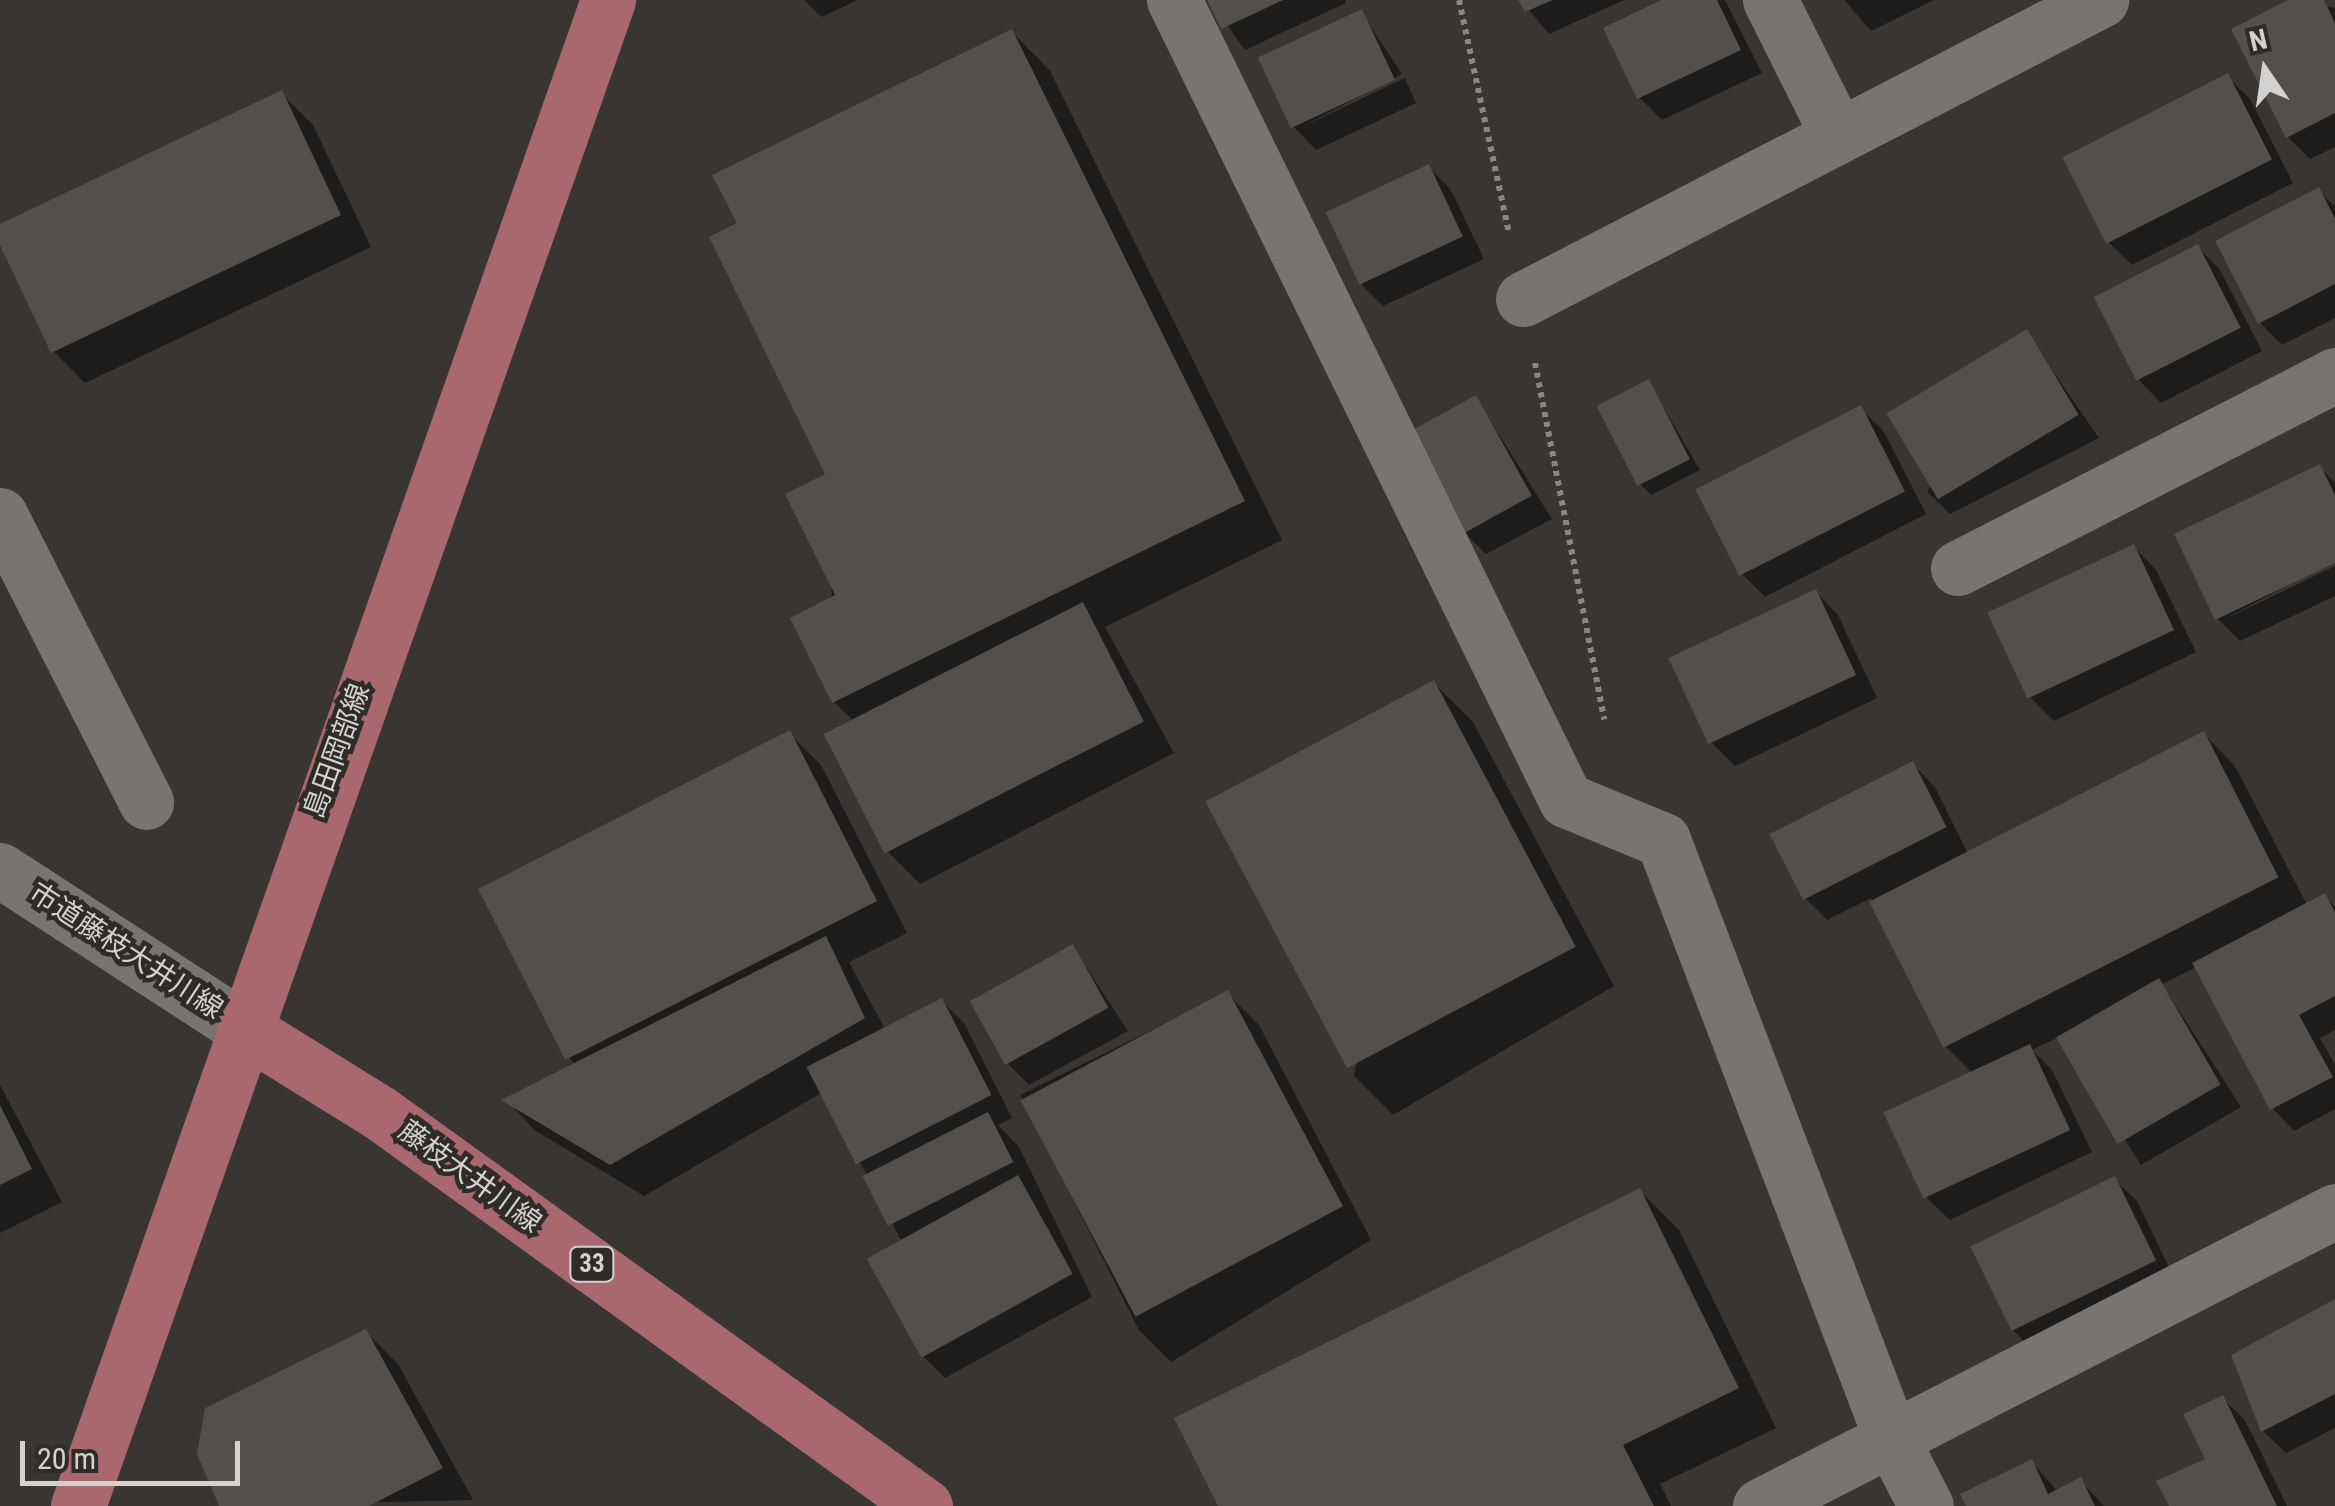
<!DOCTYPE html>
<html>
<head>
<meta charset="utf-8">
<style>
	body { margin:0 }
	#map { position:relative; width:2335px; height:1506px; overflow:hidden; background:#383533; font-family:"Roboto Condensed","Noto Sans JP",sans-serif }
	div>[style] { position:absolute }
	.shadow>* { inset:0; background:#0007 }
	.building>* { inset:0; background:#524f4c; transform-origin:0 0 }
	.path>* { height:6px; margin-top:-3px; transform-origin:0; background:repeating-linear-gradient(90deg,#898785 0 5px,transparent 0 10px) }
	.minor>* { height:55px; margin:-27.5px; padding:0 27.5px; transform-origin:27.5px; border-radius:27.5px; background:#777471 }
	.major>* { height:55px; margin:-27.5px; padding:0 27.5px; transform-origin:27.5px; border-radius:27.5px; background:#a8686d }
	span { translate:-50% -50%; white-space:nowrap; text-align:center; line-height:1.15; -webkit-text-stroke:9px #2e2b29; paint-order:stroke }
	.shield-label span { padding:2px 8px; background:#2e2b29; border:2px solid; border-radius:8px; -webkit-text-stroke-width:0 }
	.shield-label { font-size:25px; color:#d4d2d1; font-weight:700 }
	.street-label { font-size:28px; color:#d4d2d1 }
	.north { position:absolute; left:2215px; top:20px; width:100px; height:100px; -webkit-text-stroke:8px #2e2b29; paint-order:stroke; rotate:347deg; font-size:28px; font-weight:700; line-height:40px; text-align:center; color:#d4d2d1 }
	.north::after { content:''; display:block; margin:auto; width:35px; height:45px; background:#d4d2d1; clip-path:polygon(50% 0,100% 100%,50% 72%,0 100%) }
	.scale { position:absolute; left:20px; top:1441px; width:220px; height:45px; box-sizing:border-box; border:5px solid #d4d2d1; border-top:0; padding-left:12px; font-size:30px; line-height:35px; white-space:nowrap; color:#d4d2d1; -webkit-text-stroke:8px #2e2b29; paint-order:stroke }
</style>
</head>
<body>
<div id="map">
	<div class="shadow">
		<i style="clip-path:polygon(804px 0,857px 0,822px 17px)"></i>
		<i style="clip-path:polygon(1209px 0,1345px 0,1346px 3px,1245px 50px)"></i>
		<i style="clip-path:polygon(1521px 0,1624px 0,1549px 34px)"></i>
		<i style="clip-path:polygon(1667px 0,1725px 0,1762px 73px,1662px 120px,1639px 97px)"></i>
		<i style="clip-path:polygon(1844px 0,1934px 0,1871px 31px)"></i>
		<i style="clip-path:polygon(2293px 0,2335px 8px,2335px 147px,2310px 159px,2288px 137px)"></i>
		<i style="clip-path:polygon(1361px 12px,1402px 74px,1300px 128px,1405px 78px,1416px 103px,1316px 150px,1294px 127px)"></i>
		<i style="clip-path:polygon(1012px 32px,1050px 71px,1282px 540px,1105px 627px,1174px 753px,920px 884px,888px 852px,854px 721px,834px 702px,829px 475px,740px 224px)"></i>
		<i style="clip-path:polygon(2227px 76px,2250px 99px,2293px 183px,2132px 265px,2109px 243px)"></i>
		<i style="clip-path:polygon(281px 93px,313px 125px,371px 247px,85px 383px,53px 351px,0 227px)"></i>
		<i style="clip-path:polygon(1429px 167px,1451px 190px,1484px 259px,1383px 306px,1361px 284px)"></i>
		<i style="clip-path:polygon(2318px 190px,2335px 207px,2335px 318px,2282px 345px,2260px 323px)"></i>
		<i style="clip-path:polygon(2198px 247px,2220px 270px,2262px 351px,2161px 403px,2139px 380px)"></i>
		<i style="clip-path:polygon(2026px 332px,2099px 438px,1950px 514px,1927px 492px)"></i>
		<i style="clip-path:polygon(1649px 382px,1700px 470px,1651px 495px,1640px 484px)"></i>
		<i style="clip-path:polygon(1476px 398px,1552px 519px,1486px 554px,1463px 531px)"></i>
		<i style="clip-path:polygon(1860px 408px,1883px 430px,1926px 514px,1765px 597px,1742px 574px)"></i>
		<i style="clip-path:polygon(2320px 467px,2335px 483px,2335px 560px,2223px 620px,2335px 566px,2335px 596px,2240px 641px,2218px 619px,2177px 535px)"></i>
		<i style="clip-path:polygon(2134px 547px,2156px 570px,2196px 652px,2054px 721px,2031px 698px,1992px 616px)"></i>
		<i style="clip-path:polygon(1816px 592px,1838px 615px,1877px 698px,1735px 766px,1712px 743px)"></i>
		<i style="clip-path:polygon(1434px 683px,1473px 722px,1614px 986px,1393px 1115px,1354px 1076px)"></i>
		<i style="clip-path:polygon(789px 733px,821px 765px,907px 933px,849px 962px,886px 1031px,942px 1001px,964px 1023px,1012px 1118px,998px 1125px,1019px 1147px,1092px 1297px,945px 1378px,922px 1355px,901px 1240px,823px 1092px,644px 1196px,536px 1131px,506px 1100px,576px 1065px,568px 1057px)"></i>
		<i style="clip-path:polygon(2204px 734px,2235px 766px,2307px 905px,2324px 896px,2335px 907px,2335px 1030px,2320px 1038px,2335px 1065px,2335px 1109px,2294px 1131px,2272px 1108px,2197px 967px,2162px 984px,2241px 1107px,2141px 1165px,2059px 1037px,2032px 1050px,2052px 1070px,2092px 1152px,1950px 1220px,1927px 1198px,1973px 1074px,1946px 1047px,1871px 898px,1827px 920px,1804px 897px,1913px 764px,1935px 787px,1968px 854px)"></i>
		<i style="clip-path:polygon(1073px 947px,1128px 1031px,1029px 1085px,1007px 1063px)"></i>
		<i style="clip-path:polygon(1227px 993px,1259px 1025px,1371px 1240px,1171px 1362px,1139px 1330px,1020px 1095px)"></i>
		<i style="clip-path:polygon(0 1085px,62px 1202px,0 1233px)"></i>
		<i style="clip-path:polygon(2114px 1179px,2137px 1201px,2177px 1284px,2034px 1352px,2012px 1329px)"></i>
		<i style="clip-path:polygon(1640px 1191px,1679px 1230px,1776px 1428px,1660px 1484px,1671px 1506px,1221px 1506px)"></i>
		<i style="clip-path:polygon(2335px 1302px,2335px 1428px,2286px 1453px,2263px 1431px)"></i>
		<i style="clip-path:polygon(366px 1332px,398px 1364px,473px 1500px,222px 1506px)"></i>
		<i style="clip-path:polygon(2222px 1398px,2245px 1420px,2287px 1506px,2171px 1506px,2208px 1460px)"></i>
		<i style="clip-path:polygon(2032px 1462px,2058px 1492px,2080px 1480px,2104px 1506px,1969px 1506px)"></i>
	</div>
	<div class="building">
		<i style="clip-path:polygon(1207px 0,1283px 0,1221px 29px)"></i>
		<i style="clip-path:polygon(1518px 0,1553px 0,1525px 12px)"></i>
		<i style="clip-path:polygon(1661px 0,1717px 0,1741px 50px,1637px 99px,1603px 28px)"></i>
		<i style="clip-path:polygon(2288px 0,2324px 0,2335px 23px,2335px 113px,2286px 138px,2231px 29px)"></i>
		<i style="left:1362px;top:9px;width:78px;height:115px;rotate:65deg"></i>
		<i style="clip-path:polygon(1012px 29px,1245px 501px,832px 703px,790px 618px,835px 595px,785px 494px,825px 474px,709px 237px,737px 223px,712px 175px)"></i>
		<i style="left:2228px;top:73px;width:97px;height:186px;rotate:63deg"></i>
		<i style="clip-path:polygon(282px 90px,341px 215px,51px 353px,0 245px,0 224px)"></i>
		<i style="left:1429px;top:164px;width:80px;height:114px;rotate:65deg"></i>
		<i style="clip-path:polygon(2319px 187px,2335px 219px,2335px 284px,2258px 324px,2215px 241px)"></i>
		<i style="left:2198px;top:244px;width:94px;height:117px;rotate:63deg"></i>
		<i style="left:2027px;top:329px;width:100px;height:164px;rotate:59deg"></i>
		<i style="left:1649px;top:379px;width:90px;height:59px;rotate:63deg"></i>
		<i style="left:1476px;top:395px;width:115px;height:78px;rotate:61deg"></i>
		<i style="left:1861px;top:405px;width:97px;height:186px;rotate:63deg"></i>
		<i style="clip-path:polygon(2320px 464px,2335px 495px,2335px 563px,2215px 620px,2174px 534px)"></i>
		<i style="left:2134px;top:544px;width:95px;height:162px;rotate:65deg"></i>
		<i style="left:1816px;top:589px;width:95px;height:163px;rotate:65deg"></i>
		<i style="left:1083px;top:602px;width:134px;height:291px;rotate:63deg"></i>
		<i style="left:1434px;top:680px;width:302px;height:259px;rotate:62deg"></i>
		<i style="left:790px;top:730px;width:192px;height:350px;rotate:63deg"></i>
		<i style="left:2204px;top:731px;width:164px;height:376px;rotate:63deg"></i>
		<i style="left:1913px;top:761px;width:74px;height:161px;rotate:63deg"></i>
		<i style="clip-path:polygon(2325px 893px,2335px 912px,2335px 996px,2299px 1015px,2333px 1077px,2270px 1110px,2192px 963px)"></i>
		<i style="clip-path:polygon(826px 936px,865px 1018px,610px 1165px,501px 1100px)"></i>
		<i style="left:1073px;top:944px;width:73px;height:118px;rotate:61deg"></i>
		<i style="left:2159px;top:978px;width:123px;height:119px;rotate:60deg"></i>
		<i style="left:1228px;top:990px;width:245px;height:235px;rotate:62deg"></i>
		<i style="left:942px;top:998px;width:109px;height:152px;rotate:63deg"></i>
		<i style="left:2030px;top:1044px;width:95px;height:162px;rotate:65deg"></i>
		<i style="clip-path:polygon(0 1105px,32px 1169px,0 1185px)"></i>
		<i style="left:988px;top:1112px;width:56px;height:141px;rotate:63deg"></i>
		<i style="left:1018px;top:1175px;width:113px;height:173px;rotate:61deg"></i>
		<i style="left:2115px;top:1176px;width:94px;height:161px;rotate:64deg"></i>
		<i style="clip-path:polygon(1640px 1188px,1739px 1388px,1623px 1445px,1654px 1506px,1218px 1506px,1174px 1418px)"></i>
		<i style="clip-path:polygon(2335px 1299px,2335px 1394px,2261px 1432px,2231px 1355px)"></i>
		<i style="clip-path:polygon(366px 1329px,443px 1468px,369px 1506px,219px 1506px,197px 1454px,205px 1408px)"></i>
		<i style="clip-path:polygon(2223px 1395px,2277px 1506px,2169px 1506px,2156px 1481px,2205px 1459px,2183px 1414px)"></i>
		<i style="clip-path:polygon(2032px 1459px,2048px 1494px,2081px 1477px,2095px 1506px,1966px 1506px,1960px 1494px)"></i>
	</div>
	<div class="path">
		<i style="left:1459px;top:0;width:238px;rotate:77.9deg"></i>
		<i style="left:1535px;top:363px;width:363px;rotate:79deg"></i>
	</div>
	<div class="minor">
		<i style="left:1174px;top:0;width:891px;rotate:63.9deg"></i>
		<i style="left:1566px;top:800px;width:105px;rotate:22.4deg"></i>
		<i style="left:1663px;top:840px;width:640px;rotate:69.13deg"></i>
		<i style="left:1891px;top:1438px;width:76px;rotate:62.8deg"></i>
		<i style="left:1770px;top:0;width:152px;rotate:63.4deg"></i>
		<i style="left:1523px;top:299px;width:651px;rotate:-27.35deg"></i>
		<i style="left:0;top:515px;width:322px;rotate:63deg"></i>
		<i style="left:1958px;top:568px;width:424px;rotate:-27.1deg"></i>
		<i style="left:0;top:870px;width:299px;rotate:33deg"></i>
		<i style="left:1760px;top:1506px;width:646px;rotate:-27.16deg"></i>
	</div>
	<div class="major">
		<i style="left:251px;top:1033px;width:152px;rotate:31.8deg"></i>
		<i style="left:380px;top:1113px;width:672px;rotate:35.8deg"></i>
		<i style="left:78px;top:1506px;width:1597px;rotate:-70.61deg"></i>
	</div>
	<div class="shield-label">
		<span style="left:592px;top:1264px">33</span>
	</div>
	<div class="street-label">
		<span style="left:337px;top:751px;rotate:-70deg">島田岡部線</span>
		<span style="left:126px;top:951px;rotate:33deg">市道藤枝大井川線</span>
		<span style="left:470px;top:1177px;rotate:36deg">藤枝大井川線</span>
	</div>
	<div class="north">N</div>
	<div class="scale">20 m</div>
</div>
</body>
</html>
